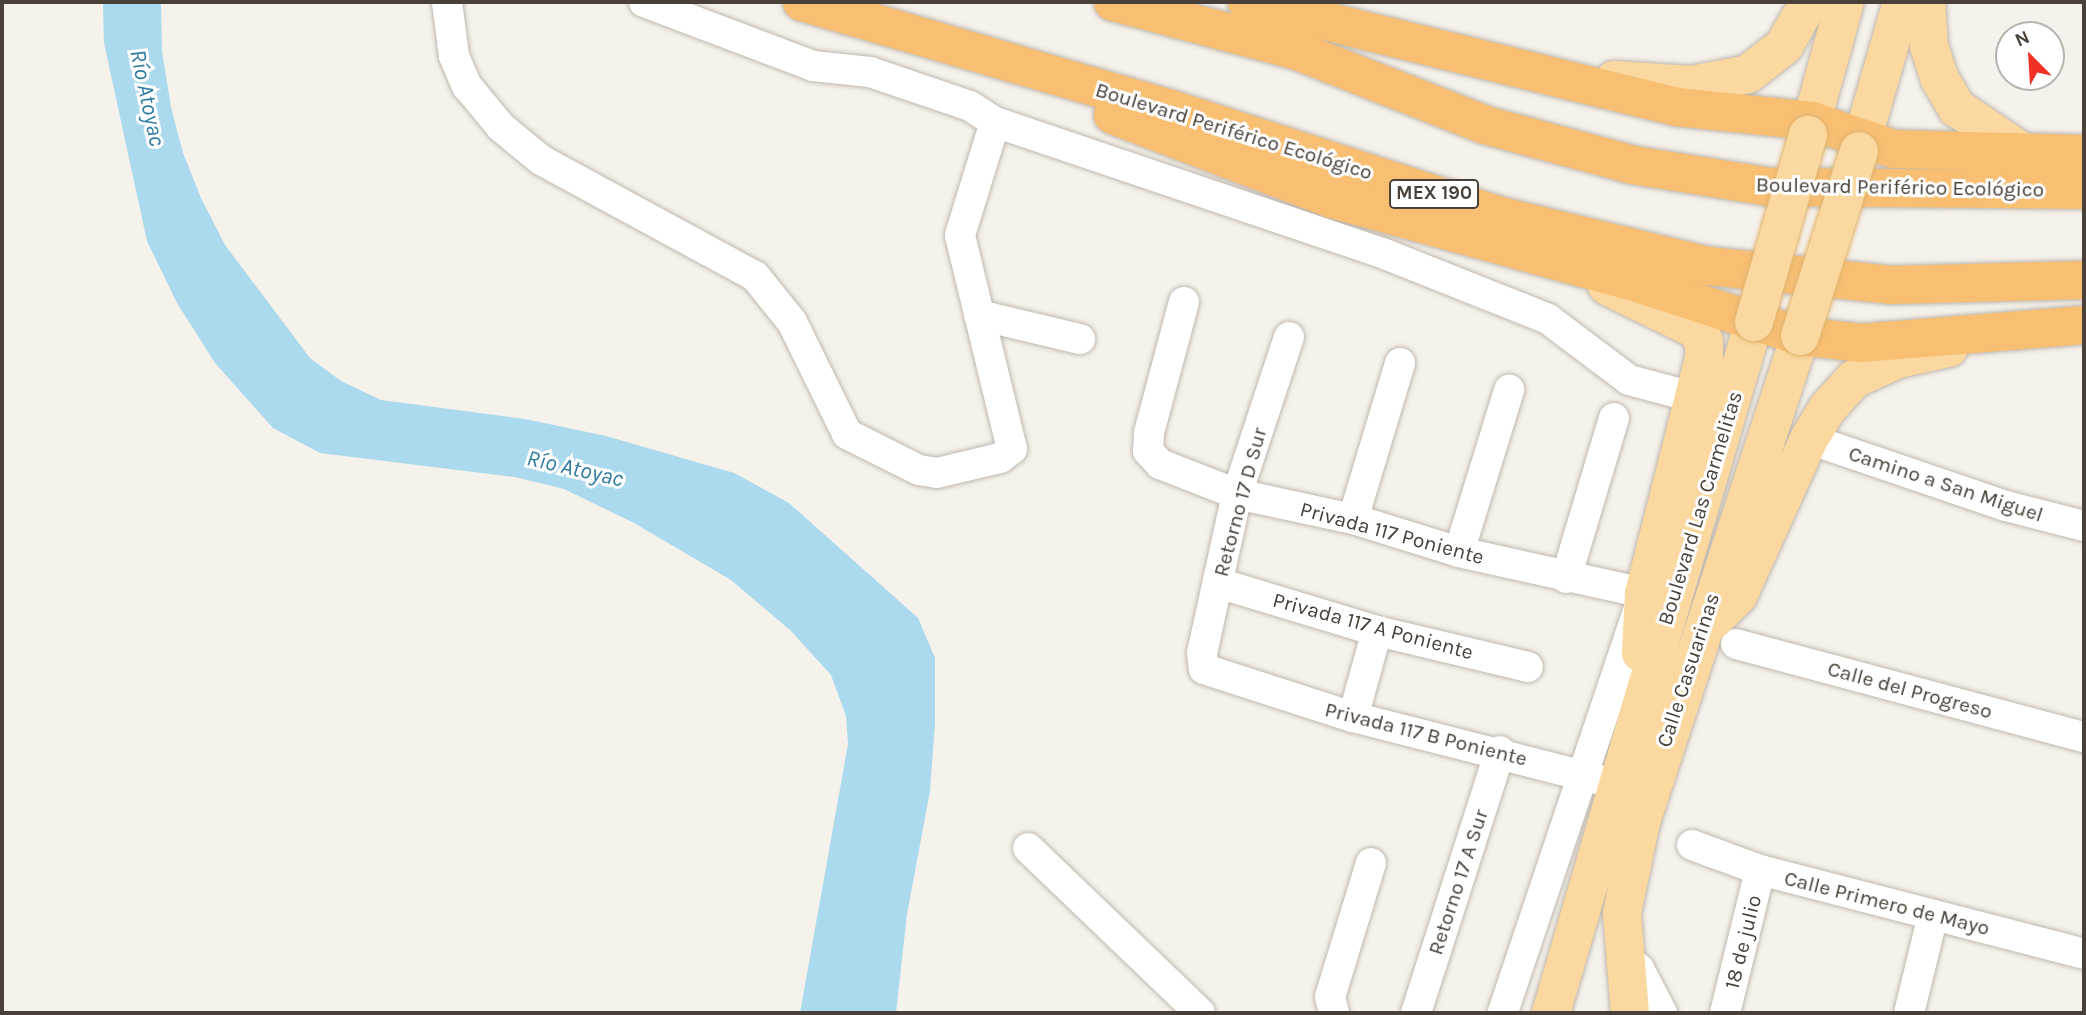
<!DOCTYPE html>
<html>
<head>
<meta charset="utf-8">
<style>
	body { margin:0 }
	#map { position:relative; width:2086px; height:1015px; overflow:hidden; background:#f5f1eb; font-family:Karla,sans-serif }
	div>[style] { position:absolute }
	.water>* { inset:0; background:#abd9ee }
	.roads { filter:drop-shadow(0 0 2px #c0b8ae) drop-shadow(0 0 2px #c0b8ae) }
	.minor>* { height:30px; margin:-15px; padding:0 15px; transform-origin:15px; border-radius:15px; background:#fff }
	.major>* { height:38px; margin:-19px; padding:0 19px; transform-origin:19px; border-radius:19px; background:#fad89f }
	.highway>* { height:38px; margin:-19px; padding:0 19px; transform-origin:19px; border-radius:19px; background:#f8bf73 }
	.bridges { filter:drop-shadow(0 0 2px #e0b36e) drop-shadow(0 0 2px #e0b36e) }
	.major-bridge>* { height:38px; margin:-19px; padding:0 19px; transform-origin:19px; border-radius:19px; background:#fad89f }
	span { translate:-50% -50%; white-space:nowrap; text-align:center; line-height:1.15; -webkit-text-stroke:6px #fff; paint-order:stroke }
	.shield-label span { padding:2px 5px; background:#fff; border:2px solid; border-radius:5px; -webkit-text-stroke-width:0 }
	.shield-label { font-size:19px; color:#494139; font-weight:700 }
	.street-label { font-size:21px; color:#494139 }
	.water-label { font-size:23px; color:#317da2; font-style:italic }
	.frame { position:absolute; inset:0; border:4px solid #494139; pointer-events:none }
	.north { position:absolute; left:1995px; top:21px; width:70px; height:70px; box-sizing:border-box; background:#fff; border:2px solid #b6b3b0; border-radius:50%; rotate:336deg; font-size:19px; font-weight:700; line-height:28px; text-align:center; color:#494139 }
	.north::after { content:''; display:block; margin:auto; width:24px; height:32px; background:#f23125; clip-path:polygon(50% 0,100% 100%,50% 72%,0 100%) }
</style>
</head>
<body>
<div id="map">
	<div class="water">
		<i style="clip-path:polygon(103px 2px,161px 2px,162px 51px,171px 107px,183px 153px,201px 198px,225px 245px,310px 358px,341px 381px,381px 400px,525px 419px,606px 436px,734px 473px,789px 503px,918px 618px,935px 658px,935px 723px,930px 791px,907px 914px,896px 1013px,800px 1013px,848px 744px,846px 716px,831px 675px,791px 631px,731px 580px,634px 523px,564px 489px,515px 477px,320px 453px,273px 428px,215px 363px,177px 303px,147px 241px,104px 43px)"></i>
	</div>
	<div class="roads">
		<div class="minor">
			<i style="left:447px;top:2px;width:54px;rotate:82.6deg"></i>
			<i style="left:454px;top:56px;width:33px;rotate:67deg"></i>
			<i style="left:467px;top:86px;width:53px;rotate:50.3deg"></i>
			<i style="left:501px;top:127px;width:52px;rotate:39.5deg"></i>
			<i style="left:541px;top:160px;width:243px;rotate:28.5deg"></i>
			<i style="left:755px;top:276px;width:59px;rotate:51.2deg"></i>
			<i style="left:792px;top:322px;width:125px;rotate:63.8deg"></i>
			<i style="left:847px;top:434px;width:80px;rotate:26.6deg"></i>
			<i style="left:919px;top:470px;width:18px;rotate:9deg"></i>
			<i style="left:937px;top:473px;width:65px;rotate:-13.4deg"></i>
			<i style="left:1000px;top:458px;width:15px;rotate:-37deg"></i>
			<i style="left:1012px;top:449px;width:220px;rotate:-103.7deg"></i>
			<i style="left:960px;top:235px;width:118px;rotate:-72.8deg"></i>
			<i style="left:644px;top:2px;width:181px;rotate:20.7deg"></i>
			<i style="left:813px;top:66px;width:57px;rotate:6deg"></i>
			<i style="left:870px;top:72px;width:106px;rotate:18.8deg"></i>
			<i style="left:970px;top:106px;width:30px;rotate:33deg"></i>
			<i style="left:995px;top:122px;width:412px;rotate:18.7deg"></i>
			<i style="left:1385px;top:254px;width:175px;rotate:21.7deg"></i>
			<i style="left:1548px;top:319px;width:101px;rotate:37deg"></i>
			<i style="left:1629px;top:380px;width:66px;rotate:14.9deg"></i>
			<i style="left:1184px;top:302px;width:136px;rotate:105deg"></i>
			<i style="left:1149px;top:433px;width:18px;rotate:93deg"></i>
			<i style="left:1148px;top:451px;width:18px;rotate:47deg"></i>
			<i style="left:1160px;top:464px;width:83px;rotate:21.3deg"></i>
			<i style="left:1237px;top:494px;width:119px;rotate:12.2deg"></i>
			<i style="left:1353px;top:519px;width:111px;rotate:17.3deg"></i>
			<i style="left:1459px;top:552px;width:189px;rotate:12.5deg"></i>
			<i style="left:1644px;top:593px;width:443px;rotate:108.6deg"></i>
			<i style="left:979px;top:315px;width:104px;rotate:13.4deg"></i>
			<i style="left:1289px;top:337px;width:165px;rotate:108.3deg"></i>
			<i style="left:1237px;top:494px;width:163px;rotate:102.4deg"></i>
			<i style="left:1202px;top:653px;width:16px;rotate:83deg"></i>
			<i style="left:1204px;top:669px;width:157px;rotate:17.9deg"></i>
			<i style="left:1353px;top:717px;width:255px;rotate:14.3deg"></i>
			<i style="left:1809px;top:439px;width:208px;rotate:18.8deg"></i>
			<i style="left:2006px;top:506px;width:81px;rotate:14.4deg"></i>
			<i style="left:1353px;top:519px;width:163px;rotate:-73.2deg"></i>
			<i style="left:1459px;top:552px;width:170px;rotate:-72.8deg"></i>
			<i style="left:1566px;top:578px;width:167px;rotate:-73.3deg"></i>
			<i style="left:1218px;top:583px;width:166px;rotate:16.8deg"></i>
			<i style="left:1377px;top:631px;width:155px;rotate:13.4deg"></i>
			<i style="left:1736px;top:644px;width:360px;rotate:15deg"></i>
			<i style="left:1353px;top:717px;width:89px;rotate:-74.4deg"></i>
			<i style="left:1692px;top:845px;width:72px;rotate:20.2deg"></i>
			<i style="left:1760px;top:870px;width:335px;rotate:14.5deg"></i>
			<i style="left:1028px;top:848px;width:238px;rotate:43.8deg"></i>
			<i style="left:1628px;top:961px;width:14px;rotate:36deg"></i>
			<i style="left:1639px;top:969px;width:50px;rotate:62.4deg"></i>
			<i style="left:1334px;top:1013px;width:16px;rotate:-104deg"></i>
			<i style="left:1330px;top:997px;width:140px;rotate:-73deg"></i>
			<i style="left:1416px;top:1013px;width:275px;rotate:-72.2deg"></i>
			<i style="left:1725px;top:1013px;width:147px;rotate:-76.2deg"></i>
			<i style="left:1909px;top:1013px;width:101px;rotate:-76.2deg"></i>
		</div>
		<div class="major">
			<i style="left:1926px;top:2px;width:44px;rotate:86.1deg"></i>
			<i style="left:1929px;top:46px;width:35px;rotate:72deg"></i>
			<i style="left:1940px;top:79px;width:34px;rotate:60deg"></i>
			<i style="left:1957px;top:108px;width:77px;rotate:33.9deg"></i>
			<i style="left:1614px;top:80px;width:78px;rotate:3.7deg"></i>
			<i style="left:1692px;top:85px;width:57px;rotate:-11.1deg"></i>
			<i style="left:1748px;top:74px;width:46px;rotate:-37.9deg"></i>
			<i style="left:1784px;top:46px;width:51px;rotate:-60.4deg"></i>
			<i style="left:1808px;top:135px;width:138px;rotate:-74.5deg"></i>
			<i style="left:1859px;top:151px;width:155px;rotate:-73.9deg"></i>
			<i style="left:1607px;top:286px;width:98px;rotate:26deg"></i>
			<i style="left:1695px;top:329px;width:15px;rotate:53deg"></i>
			<i style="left:1704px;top:341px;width:17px;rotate:90deg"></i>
			<i style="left:1704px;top:358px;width:243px;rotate:104.3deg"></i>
			<i style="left:1644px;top:593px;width:60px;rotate:92.9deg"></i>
			<i style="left:1712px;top:621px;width:36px;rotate:-44deg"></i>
			<i style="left:1738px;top:596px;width:172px;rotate:-65.7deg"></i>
			<i style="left:1809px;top:439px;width:35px;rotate:-59deg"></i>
			<i style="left:1827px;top:409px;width:40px;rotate:-48deg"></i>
			<i style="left:1854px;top:379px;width:48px;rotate:-24.4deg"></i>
			<i style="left:1898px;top:359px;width:52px;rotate:-12.2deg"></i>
			<i style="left:1551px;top:1013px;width:720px;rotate:-73.63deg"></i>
			<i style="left:1630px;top:1013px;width:100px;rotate:-94.6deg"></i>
			<i style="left:1622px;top:913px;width:93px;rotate:-78.2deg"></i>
			<i style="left:1641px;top:822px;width:511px;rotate:-71.88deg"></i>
		</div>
		<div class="highway">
			<i style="left:802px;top:2px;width:381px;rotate:16.2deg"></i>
			<i style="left:1168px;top:108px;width:349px;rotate:18deg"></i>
			<i style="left:1500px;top:216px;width:214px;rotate:13.5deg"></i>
			<i style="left:1708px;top:266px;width:184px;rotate:5.9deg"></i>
			<i style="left:1891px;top:285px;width:193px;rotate:-1.5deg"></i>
			<i style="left:1113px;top:2px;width:188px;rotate:14.8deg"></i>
			<i style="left:1295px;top:50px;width:204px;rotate:21.5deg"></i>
			<i style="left:1485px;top:125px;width:153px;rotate:15.1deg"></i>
			<i style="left:1633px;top:165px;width:139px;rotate:9.1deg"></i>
			<i style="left:1770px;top:187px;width:314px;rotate:0.5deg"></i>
			<i style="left:1247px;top:2px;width:443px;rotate:13.7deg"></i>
			<i style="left:1677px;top:107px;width:136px;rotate:5.9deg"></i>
			<i style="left:1812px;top:121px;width:87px;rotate:18.9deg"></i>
			<i style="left:1894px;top:149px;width:190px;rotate:1.5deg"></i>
			<i style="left:1113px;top:115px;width:235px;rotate:21deg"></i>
			<i style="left:1332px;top:199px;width:320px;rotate:15.4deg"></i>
			<i style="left:1640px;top:284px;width:168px;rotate:18deg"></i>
			<i style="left:1800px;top:336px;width:61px;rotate:6.5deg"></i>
			<i style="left:1861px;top:343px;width:224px;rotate:-4.6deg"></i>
		</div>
	</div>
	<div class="bridges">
		<div class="major-bridge">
			<i style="left:1754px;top:322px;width:195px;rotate:-73.9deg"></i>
			<i style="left:1800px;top:336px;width:194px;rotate:-72.3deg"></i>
		</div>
	</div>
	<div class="shield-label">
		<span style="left:1434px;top:194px">MEX 190</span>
	</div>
	<div class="street-label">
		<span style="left:1234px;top:131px;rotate:17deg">Boulevard Periférico Ecológico</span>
		<span style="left:1900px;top:187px;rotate:1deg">Boulevard Periférico Ecológico</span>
		<span style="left:1946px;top:484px;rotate:18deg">Camino a San Miguel</span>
		<span style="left:1240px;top:502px;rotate:-75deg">Retorno 17 D Sur</span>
		<span style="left:1700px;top:508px;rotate:-73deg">Boulevard Las Carmelitas</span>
		<span style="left:1392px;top:533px;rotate:15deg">Privada 117 Poniente</span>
		<span style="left:1373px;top:626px;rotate:15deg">Privada 117 A Poniente</span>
		<span style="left:1688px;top:670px;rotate:-72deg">Calle Casuarinas</span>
		<span style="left:1910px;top:690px;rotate:15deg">Calle del Progreso</span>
		<span style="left:1426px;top:734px;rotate:14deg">Privada 117 B Poniente</span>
		<span style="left:1458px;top:882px;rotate:-72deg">Retorno 17 A Sur</span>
		<span style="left:1887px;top:903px;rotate:14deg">Calle Primero de Mayo</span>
		<span style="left:1743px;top:942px;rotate:-76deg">18 de julio</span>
	</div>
	<div class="water-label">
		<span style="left:147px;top:98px;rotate:78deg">Río Atoyac</span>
		<span style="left:575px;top:469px;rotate:13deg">Río Atoyac</span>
	</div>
	<div class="frame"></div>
	<div class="north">N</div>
</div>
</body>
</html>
